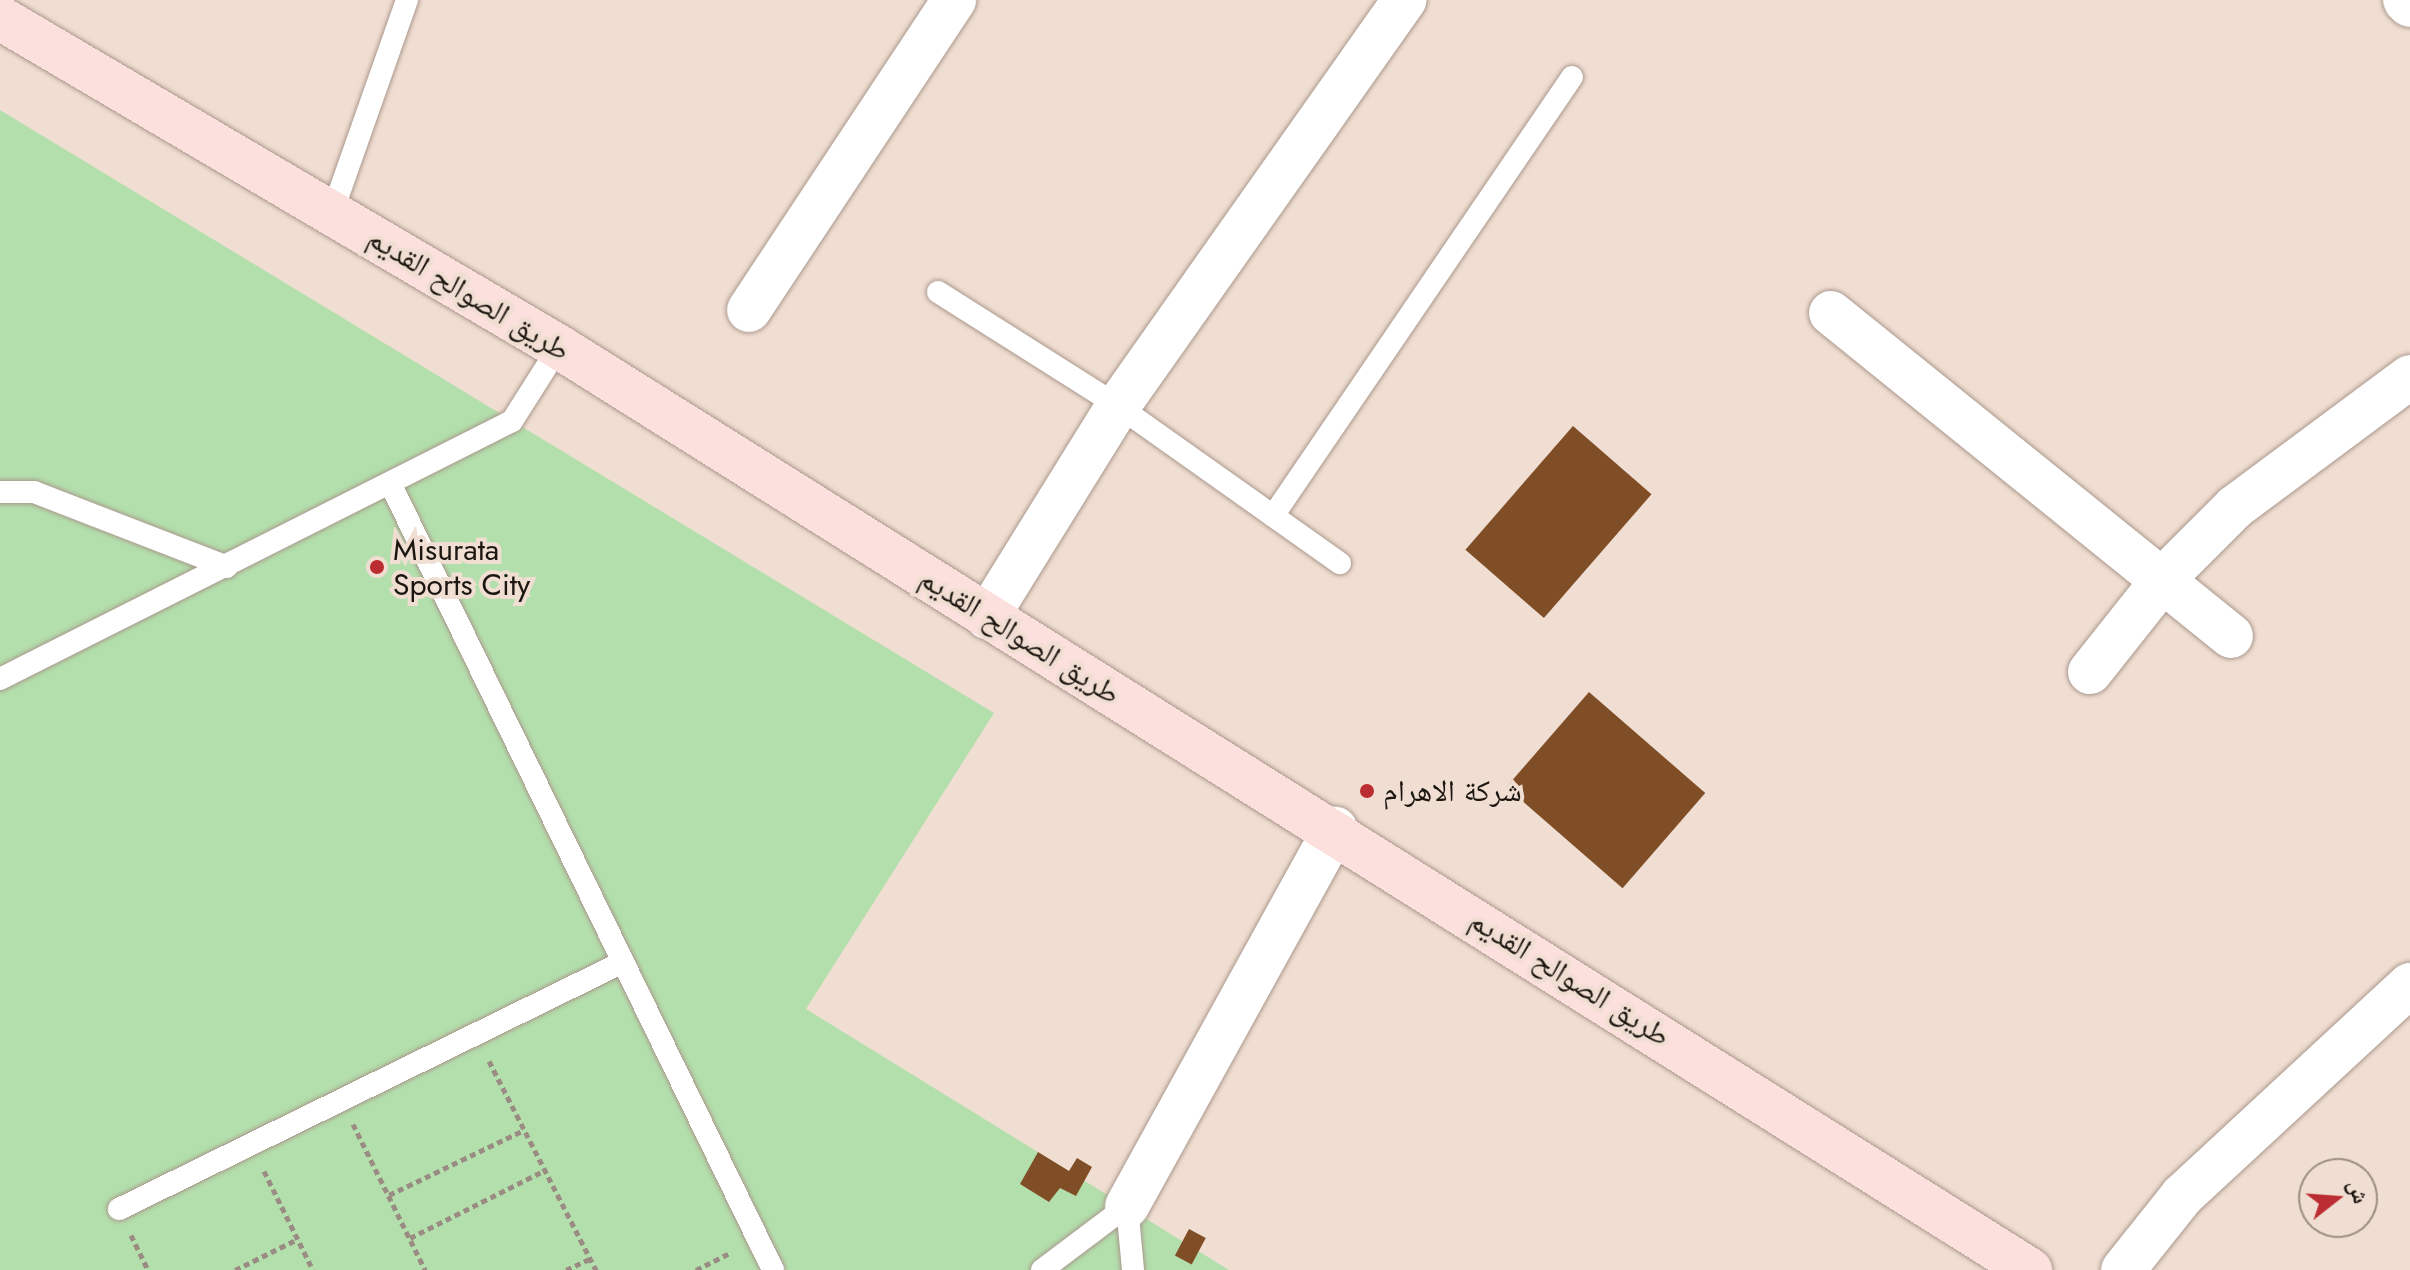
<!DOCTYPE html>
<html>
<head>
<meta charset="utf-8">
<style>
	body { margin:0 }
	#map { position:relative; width:2410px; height:1270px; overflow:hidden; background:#f1ded2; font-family:Jost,"Noto Naskh Arabic",sans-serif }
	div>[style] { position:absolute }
	.green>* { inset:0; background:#b3dfac }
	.building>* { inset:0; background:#7f4e27; transform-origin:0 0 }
	.path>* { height:5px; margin-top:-2.5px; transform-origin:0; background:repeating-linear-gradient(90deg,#9a8c83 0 6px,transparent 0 10px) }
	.roads { filter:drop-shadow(0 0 2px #aa988d) drop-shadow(0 0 2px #aa988d) }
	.lane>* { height:22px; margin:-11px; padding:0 11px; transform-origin:11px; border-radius:11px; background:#fff }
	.street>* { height:44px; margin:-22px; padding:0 22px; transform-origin:22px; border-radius:22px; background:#fff }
	.secondary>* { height:44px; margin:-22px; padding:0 22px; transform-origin:22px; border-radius:22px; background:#fce0de }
	.dots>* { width:22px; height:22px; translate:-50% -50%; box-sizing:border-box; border:4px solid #f1ded2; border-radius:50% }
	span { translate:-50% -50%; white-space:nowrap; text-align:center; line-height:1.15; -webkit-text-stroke:8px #f1ded2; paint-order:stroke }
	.street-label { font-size:30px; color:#1c1611 }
	.poi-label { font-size:30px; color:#1c1611 }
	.left { translate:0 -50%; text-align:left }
	.north { position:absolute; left:2298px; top:1158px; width:80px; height:80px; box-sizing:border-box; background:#f1ded2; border:2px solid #9c8e85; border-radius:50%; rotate:73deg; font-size:22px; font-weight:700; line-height:32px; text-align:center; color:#1c1611 }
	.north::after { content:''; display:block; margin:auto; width:28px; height:36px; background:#bc2c33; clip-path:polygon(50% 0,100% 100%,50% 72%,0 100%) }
</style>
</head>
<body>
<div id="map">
	<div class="green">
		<i style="clip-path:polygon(0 110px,994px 713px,806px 1009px,1229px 1270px,0 1270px)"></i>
	</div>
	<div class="building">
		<i style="left:1573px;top:426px;width:104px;height:164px;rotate:41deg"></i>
		<i style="left:1589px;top:692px;width:154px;height:126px;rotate:41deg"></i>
		<i style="clip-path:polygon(1038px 1152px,1069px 1171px,1077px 1158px,1092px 1167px,1076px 1196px,1060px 1188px,1049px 1202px,1020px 1184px)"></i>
		<i style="left:1189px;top:1229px;width:19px;height:30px;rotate:28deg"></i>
	</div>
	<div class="path">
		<i style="left:489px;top:1061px;width:235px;rotate:62.9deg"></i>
		<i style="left:353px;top:1124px;width:163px;rotate:63.7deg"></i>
		<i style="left:264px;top:1171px;width:110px;rotate:63.7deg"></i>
		<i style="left:389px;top:1195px;width:150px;rotate:-25.7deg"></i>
		<i style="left:131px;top:1235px;width:39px;rotate:64deg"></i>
		<i style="left:410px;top:1238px;width:151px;rotate:-26.7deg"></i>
		<i style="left:235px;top:1270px;width:70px;rotate:-26.2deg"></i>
		<i style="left:566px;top:1270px;width:26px;rotate:-25deg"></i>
		<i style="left:696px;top:1270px;width:40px;rotate:-26.6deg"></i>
	</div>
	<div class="roads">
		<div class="lane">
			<i style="left:332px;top:213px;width:226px;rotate:-70.6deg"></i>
			<i style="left:938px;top:292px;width:213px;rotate:32.3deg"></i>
			<i style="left:1118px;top:406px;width:272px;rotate:35.3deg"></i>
			<i style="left:391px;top:485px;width:873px;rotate:64.05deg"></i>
			<i style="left:0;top:492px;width:34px"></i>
			<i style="left:34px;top:492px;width:207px;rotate:21.2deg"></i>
			<i style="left:1273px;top:516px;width:531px;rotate:-55.74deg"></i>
			<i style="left:0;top:679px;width:573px;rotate:-26.74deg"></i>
			<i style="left:512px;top:421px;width:88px;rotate:-57.6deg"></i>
			<i style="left:1127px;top:1206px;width:64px;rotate:84.6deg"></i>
			<i style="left:119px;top:1209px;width:561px;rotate:-26.11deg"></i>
			<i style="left:1042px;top:1270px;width:106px;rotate:-37deg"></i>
		</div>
		<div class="street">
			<i style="left:2405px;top:0;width:7px;rotate:45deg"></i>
			<i style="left:749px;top:310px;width:372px;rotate:-56.5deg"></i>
			<i style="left:1831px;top:313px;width:514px;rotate:38.92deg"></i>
			<i style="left:987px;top:617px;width:248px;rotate:-58.2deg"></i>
			<i style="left:1118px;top:406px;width:497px;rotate:-54.8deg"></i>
			<i style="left:2090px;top:672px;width:122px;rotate:-51.6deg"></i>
			<i style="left:2166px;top:576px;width:98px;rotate:-45deg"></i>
			<i style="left:2235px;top:507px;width:218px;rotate:-36.6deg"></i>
			<i style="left:1127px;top:1206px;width:431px;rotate:-61.1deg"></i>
			<i style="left:2123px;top:1270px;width:95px;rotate:-51.4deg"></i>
			<i style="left:2182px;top:1196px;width:311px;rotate:-42.8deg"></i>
		</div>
		<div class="secondary">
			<i style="left:0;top:18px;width:649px;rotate:30.48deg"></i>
			<i style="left:559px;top:347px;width:1737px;rotate:32.11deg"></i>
		</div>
	</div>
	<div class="dots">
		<i style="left:377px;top:567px;background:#bc2c33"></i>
		<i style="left:1367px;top:791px;background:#bc2c33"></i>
	</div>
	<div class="street-label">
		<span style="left:469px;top:294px;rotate:31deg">طريق الصوالح القديم</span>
		<span style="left:1020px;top:636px;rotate:32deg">طريق الصوالح القديم</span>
		<span style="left:1570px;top:978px;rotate:32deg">طريق الصوالح القديم</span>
	</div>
	<div class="poi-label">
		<span class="left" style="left:393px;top:567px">Misurata<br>Sports City</span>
		<span class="left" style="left:1383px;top:791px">شركة الاهرام</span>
	</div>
	<div class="north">ش</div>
</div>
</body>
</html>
